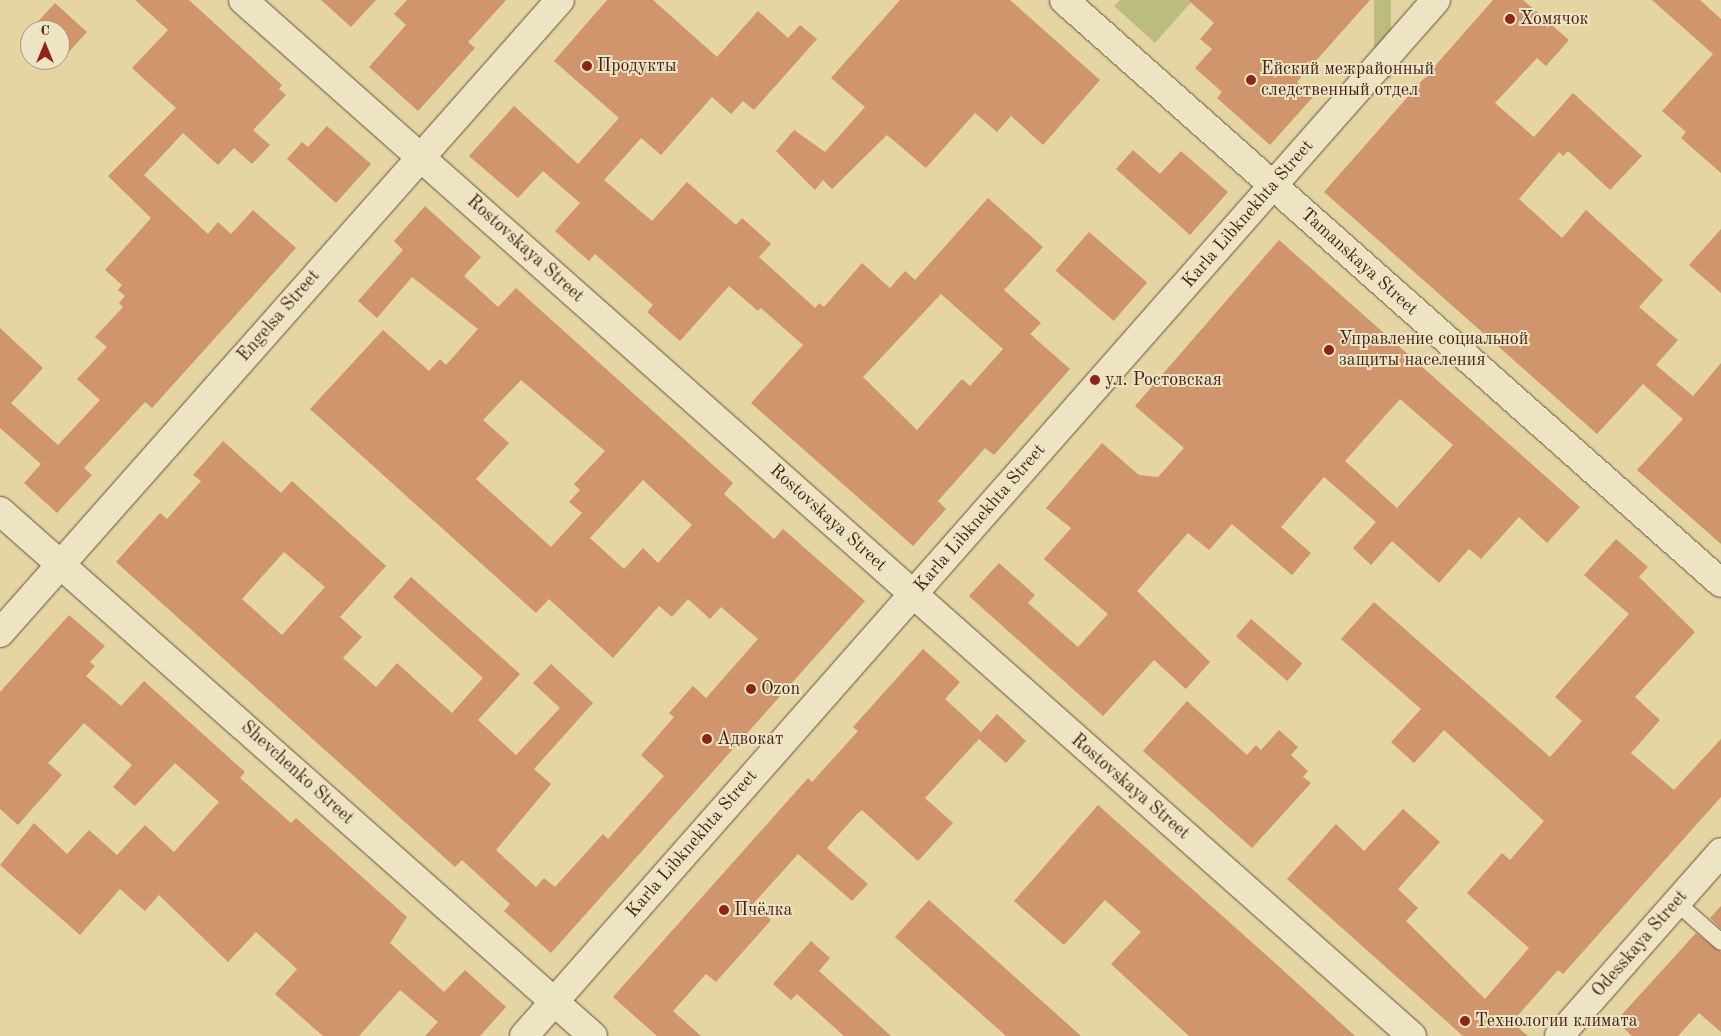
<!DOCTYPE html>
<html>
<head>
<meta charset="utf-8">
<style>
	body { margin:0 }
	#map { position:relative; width:1721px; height:1036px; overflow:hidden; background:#e4d5a2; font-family:"Old Standard TT",serif }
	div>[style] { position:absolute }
	.green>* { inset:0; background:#bcbb80; transform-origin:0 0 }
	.building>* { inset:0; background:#d0956c; transform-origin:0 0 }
	.roads { filter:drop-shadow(0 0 1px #6c4e38) drop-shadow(0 0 1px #6c4e38) }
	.lane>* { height:16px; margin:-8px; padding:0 8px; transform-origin:8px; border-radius:8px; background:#ede4c3 }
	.street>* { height:28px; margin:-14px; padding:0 14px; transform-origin:14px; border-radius:14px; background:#ede4c3 }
	.secondary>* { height:28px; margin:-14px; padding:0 14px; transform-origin:14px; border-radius:14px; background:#ede4c3 }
	.dots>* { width:14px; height:14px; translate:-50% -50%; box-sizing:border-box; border:2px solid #ede4c3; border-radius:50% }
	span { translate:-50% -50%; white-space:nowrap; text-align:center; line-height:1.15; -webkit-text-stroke:4px #ede4c3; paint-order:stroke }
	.poi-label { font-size:18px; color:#442115 }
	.left { translate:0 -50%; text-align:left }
	.street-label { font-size:18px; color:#442115 }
	.north { position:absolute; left:20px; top:20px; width:50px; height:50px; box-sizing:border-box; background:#ede4c3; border:1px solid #a9967d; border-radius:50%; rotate:0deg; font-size:14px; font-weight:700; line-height:20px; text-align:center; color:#442115 }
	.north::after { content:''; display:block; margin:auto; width:18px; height:22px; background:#8f2418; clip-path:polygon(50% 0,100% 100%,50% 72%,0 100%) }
</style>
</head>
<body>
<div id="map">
	<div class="green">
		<i style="clip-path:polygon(1120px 0,1193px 0,1155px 43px,1114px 6px)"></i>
		<i style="left:1374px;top:0;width:17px;height:78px"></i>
	</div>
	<div class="building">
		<i style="clip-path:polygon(135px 0,189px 0,282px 85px,279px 89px,286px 95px,253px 130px,270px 145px,252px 164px,234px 148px,218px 165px,183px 133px,144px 175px,208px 234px,218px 222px,231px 234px,253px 210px,296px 248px,152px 408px,145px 402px,84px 468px,92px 475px,57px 513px,24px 483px,41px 464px,0 428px,0 328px,43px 368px,11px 403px,58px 445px,100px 400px,77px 379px,107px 347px,95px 337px,123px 307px,119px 303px,125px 296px,118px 290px,122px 285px,105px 270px,151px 218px,108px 176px,176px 108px,132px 68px,168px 30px)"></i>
		<i style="clip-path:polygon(321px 0,376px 0,351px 27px)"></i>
		<i style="clip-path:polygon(407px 0,506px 0,468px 42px,475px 48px,418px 111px,369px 67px,406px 25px,394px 14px)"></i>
		<i style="clip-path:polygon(evenodd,607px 0,653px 0,717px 57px,758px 11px,788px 38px,800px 25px,817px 39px,754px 110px,743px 101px,731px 114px,712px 97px,661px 155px,641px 138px,604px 180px,652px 221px,687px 182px,736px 225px,742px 218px,771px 244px,759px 257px,815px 308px,819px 303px,824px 307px,862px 263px,890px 288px,905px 271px,915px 280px,988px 198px,1043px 247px,1004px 290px,1041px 323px,1030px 334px,1070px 369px,994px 455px,985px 448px,938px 501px,946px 509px,913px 546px,751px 403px,803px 345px,761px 308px,758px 311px,729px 286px,680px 341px,647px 312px,653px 305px,595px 254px,589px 261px,555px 231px,580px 203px,543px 171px,518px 198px,469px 156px,514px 106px,578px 164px,619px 118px,554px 61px,607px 0,941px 294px,1003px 349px,970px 386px,962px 379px,917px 430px,863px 377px,941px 294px)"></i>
		<i style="clip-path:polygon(900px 0,1010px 0,1100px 80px,1043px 145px,1011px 116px,997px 132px,975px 113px,926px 168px,887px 135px,832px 189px,823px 180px,815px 190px,776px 151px,794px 130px,825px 152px,865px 107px,831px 78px)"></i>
		<i style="clip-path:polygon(1188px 0,1370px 0,1297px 82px,1313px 97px,1270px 145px,1217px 98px,1222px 92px,1195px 68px,1212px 49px,1200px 39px,1214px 23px)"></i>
		<i style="clip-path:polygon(1493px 0,1523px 0,1569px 40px,1546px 66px,1537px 58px,1495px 103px,1534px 137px,1573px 93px,1642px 156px,1610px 190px,1568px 151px,1563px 156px,1559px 152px,1519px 199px,1562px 238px,1586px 210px,1663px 280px,1639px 307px,1678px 340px,1656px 365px,1693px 396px,1721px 363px,1721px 544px,1637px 470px,1683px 419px,1643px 384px,1597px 434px,1324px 192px)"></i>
		<i style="clip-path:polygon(1652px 0,1700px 0,1721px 19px,1721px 173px,1681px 138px,1686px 132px,1662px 111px,1713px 54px)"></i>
		<i style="clip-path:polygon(55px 3px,87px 32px,54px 68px,45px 60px,60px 60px,60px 30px,30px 30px)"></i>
		<i style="clip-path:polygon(327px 126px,371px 164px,336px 203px,287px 159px,302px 142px,308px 147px)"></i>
		<i style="clip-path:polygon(1133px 150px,1160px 174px,1181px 151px,1228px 192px,1190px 235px,1116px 169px)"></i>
		<i style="clip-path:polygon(evenodd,425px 206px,481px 257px,464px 276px,498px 307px,516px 288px,733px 483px,724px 494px,774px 539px,783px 529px,865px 601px,551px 953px,504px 911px,510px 904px,462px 860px,455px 867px,116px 562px,160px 513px,167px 519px,201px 481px,193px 475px,223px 441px,281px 493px,292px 481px,386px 566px,340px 617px,362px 637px,343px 658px,376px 687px,397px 663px,452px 713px,483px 678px,393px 597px,411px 577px,520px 674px,478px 720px,516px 755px,560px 708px,533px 683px,551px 664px,593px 703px,534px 769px,551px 784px,496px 850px,536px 887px,544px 878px,555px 887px,603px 834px,608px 839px,664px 776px,641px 755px,674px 717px,669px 713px,693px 686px,706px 698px,758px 639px,721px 607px,710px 619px,688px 599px,672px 617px,659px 606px,613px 658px,549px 599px,536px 613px,310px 409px,383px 330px,429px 371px,440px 359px,446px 365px,478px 329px,412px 277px,377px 318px,358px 301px,403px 250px,394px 241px,425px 206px,521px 380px,605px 451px,574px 484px,580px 490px,569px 502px,582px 513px,551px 547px,476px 479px,509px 443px,483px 420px,521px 380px,425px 206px,643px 480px,692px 525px,658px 563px,643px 548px,624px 569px,590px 538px,643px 480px,425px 206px,284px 552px,325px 587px,282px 635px,242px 599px,284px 552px)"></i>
		<i style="clip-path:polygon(1721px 229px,1721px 293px,1689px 265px)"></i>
		<i style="left:1089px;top:232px;width:77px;height:51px;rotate:41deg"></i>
		<i style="clip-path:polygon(evenodd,1279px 240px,1580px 507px,1547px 543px,1519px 517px,1481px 559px,1469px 549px,1439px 583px,1392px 541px,1371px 565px,1353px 548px,1376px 522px,1324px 477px,1281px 527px,1311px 553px,1292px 575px,1232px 524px,1209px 550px,1188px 533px,1137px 591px,1210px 662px,1186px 689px,1154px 660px,1103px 716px,969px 596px,999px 563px,1035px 595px,1028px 603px,1078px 647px,1108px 614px,1044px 559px,1071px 528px,1046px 508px,1102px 443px,1139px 475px,1158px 477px,1184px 448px,1135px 406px,1279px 240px,1400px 399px,1453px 445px,1397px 508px,1345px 461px,1400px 399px)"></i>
		<i style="clip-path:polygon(1616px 539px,1648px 567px,1639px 577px,1695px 632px,1635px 697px,1660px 720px,1631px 753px,1674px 790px,1721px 739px,1721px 797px,1563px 974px,1558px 970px,1512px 1022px,1528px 1036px,1463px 1036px,1287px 879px,1336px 824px,1364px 851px,1403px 809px,1440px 842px,1398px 889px,1418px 908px,1406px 921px,1485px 999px,1529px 948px,1467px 893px,1502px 853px,1510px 860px,1544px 821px,1444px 730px,1414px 763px,1391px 742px,1421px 709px,1341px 639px,1374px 602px,1550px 757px,1582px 721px,1555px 697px,1629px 614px,1584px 575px)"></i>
		<i style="clip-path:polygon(69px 615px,105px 646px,90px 662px,95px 666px,86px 676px,121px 706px,144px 681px,245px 772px,240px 778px,291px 823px,296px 818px,407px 917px,390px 943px,444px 992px,465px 970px,506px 1007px,480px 1036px,425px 1036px,438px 1022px,400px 990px,359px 1036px,323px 1036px,275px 994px,297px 969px,256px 932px,228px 962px,159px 895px,145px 911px,120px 889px,80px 935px,0 865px,34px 823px,67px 854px,89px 830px,117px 855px,145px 825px,174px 852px,219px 802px,175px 763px,135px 806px,113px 787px,132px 765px,84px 723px,48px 763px,62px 775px,18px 825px,0 809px,0 692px)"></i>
		<i style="left:1251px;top:619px;width:68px;height:23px;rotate:41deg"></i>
		<i style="clip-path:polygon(923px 649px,960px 682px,945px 699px,981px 732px,997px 714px,1026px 741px,1006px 763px,979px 739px,925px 798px,953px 823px,918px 861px,862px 810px,857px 814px,827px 848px,868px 884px,852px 901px,798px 854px,753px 904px,771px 920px,716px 982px,706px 974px,673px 1011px,701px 1036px,657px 1036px,613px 997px,808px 778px,812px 782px,858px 731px,853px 727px)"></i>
		<i style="clip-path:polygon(1187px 701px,1247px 755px,1256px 745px,1261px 750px,1279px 730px,1298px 747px,1291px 755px,1308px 771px,1303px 777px,1311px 783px,1252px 848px,1143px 751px)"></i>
		<i style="clip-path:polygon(1098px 805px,1274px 962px,1355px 1036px,1189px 1036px,1111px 964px,1141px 932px,1105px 900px,1064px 945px,1014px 901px)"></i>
		<i style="clip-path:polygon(929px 900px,1006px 969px,1081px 1036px,1006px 1036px,895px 937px)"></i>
		<i style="clip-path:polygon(1721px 906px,1721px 929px,1710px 918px)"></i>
		<i style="clip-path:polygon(1696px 933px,1721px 952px,1721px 1032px,1699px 1013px,1678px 1036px,1632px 1036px,1616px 1021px)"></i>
		<i style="clip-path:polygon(811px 941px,830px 958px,819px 971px,891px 1036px,844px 1036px,797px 994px,791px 1000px,773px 984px)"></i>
	</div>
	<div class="roads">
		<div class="lane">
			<i style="left:1676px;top:902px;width:60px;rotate:41.6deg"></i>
		</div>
		<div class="street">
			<i style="left:1064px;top:0;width:878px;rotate:41.58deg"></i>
			<i style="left:0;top:511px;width:792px;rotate:41.52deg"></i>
			<i style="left:0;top:633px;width:845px;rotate:-48.5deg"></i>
		</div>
		<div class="secondary">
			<i style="left:243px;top:0;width:1562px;rotate:41.55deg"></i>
			<i style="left:524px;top:1036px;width:1380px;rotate:-48.64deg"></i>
			<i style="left:1559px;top:1036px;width:245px;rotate:-48.6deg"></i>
		</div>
	</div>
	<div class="dots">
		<i style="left:1510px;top:19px;background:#8f2418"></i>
		<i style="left:587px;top:66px;background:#8f2418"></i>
		<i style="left:1251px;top:80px;background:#8f2418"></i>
		<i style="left:1329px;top:350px;background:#8f2418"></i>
		<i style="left:1095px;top:380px;background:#8f2418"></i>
		<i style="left:751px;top:689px;background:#8f2418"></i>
		<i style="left:707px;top:739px;background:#8f2418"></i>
		<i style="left:724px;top:910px;background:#8f2418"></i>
		<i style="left:1465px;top:1021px;background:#8f2418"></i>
	</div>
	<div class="poi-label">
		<span class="left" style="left:1520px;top:19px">Хомячок</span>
		<span class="left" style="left:597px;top:66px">Продукты</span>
		<span class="left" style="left:1261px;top:80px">Ейский межрайонный<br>следственный отдел</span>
		<span class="left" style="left:1339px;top:350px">Управление социальной<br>защиты населения</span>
		<span class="left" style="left:1105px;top:380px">ул. Ростовская</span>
		<span class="left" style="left:761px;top:689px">Ozon</span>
		<span class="left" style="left:717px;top:739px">Адвокат</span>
		<span class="left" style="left:734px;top:910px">Пчёлка</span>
		<span class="left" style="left:1475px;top:1021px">Технологии климата</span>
	</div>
	<div class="street-label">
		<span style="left:1248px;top:214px;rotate:-49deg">Karla Libknekhta Street</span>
		<span style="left:525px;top:249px;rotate:42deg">Rostovskaya Street</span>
		<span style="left:1359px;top:262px;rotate:42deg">Tamanskaya Street</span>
		<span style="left:279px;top:316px;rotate:-49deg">Engelsa Street</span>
		<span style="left:828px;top:518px;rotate:42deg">Rostovskaya Street</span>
		<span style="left:980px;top:518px;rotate:-49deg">Karla Libknekhta Street</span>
		<span style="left:297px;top:773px;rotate:42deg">Shevchenko Street</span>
		<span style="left:1130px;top:787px;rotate:41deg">Rostovskaya Street</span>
		<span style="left:692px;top:844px;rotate:-49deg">Karla Libknekhta Street</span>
		<span style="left:1640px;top:944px;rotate:-49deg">Odesskaya Street</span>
	</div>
	<div class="north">С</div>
</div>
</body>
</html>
